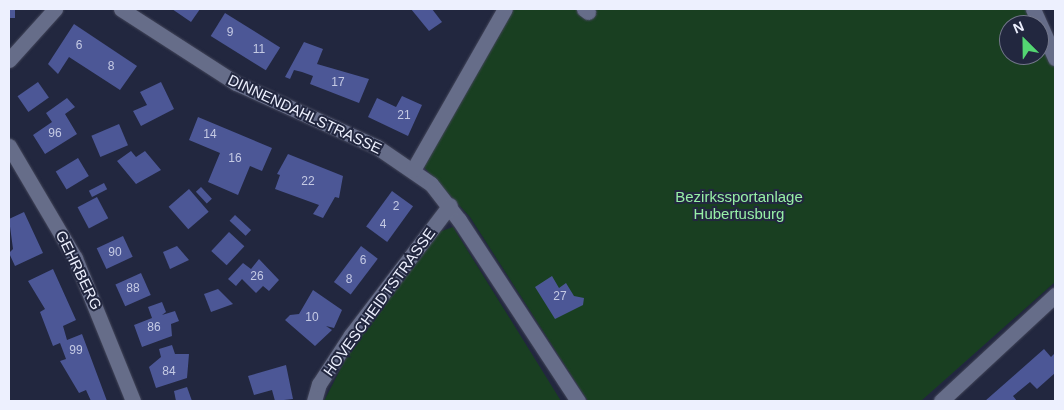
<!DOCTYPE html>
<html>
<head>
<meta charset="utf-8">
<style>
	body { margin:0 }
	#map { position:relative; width:1064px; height:410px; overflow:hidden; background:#22273f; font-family:Arial,sans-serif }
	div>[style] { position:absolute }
	.green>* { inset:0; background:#193f21 }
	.building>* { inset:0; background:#4c5796; transform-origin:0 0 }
	.roads { filter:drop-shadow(0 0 1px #424559) drop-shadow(0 0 1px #424559) }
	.minor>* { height:15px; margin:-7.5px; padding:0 7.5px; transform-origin:7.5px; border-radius:7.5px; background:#666d89 }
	span { translate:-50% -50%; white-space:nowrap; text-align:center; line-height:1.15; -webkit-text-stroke:4px #22273f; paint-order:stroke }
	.number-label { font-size:12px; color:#c5cae4 }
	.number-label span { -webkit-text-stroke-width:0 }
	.street-label { font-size:15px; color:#edf0fe }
	.park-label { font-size:15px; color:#97efa6 }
	.frame { position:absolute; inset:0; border:10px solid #edf0fe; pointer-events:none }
	.north { position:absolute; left:999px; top:15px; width:50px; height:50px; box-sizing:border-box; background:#22273f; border:1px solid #73778b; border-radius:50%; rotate:337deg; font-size:14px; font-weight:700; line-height:20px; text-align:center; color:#edf0fe }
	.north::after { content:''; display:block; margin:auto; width:18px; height:22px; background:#53d672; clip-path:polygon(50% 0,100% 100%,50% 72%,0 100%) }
</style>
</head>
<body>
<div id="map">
	<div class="green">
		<i style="clip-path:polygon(508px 9px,1028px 9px,1036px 25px,1009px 25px,1009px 55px,1039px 55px,1039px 33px,1055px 68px,1055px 282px,921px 401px,588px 401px,470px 217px,423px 166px)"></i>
		<i style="clip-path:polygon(453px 227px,561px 401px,324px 401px,356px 339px,439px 232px)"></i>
	</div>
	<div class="building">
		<i style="left:9px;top:9px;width:6px;height:9px"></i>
		<i style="clip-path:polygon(172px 9px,200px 9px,191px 22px)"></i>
		<i style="clip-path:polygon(411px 9px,432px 9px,442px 22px,429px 31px)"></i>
		<i style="left:225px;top:13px;width:65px;height:27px;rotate:32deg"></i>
		<i style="clip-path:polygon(74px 24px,137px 66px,120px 90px,69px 57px,58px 74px,48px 64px)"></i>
		<i style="clip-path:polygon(304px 42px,323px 49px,317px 64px,369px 79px,359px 103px,310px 84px,313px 76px,302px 72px,294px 70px,290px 79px,285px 77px)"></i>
		<i style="left:38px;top:82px;width:19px;height:25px;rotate:55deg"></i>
		<i style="clip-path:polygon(161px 82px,174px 109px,141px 126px,133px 111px,147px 105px,140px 92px)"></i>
		<i style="clip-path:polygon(402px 96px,422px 105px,408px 136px,368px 117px,377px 98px,396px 107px)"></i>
		<i style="clip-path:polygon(67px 98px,75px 107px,65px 114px,77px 134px,45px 154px,33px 135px,52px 122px,46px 113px)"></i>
		<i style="clip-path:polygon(198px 117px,272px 148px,262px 171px,250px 166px,238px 195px,208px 182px,220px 153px,189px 140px)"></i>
		<i style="left:119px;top:124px;width:23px;height:30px;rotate:67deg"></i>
		<i style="clip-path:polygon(131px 151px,136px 157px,145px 151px,161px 170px,136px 184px,117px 161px)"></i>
		<i style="clip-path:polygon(288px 154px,343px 176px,339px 198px,335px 197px,323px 218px,313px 214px,319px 205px,275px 189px,280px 175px,277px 174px)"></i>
		<i style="left:78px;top:158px;width:21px;height:26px;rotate:59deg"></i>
		<i style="left:104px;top:183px;width:7px;height:17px;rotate:63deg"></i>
		<i style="left:201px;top:187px;width:16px;height:7px;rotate:47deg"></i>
		<i style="left:189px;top:189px;width:30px;height:27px;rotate:49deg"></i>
		<i style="left:392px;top:191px;width:26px;height:44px;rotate:36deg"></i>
		<i style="left:97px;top:197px;width:24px;height:22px;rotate:62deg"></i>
		<i style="clip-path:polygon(24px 212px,43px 253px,15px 266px,9px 253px,13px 249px,9px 219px)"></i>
		<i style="left:235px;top:215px;width:22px;height:8px;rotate:43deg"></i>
		<i style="left:229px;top:232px;width:21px;height:26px;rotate:43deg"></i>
		<i style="left:123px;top:236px;width:23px;height:29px;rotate:65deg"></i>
		<i style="clip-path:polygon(177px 246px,189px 260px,170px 269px,163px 252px)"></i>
		<i style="left:361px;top:246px;width:21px;height:45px;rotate:37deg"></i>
		<i style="clip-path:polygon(259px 259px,279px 280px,269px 291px,263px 286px,256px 293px,242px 279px,236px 286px,228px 279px,243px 263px,251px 269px)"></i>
		<i style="clip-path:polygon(53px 269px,76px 320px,63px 326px,67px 340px,82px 334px,107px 401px,91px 401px,86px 390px,79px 393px,60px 361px,66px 359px,60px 343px,53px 346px,40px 312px,45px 309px,28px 281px)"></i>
		<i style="left:141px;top:273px;width:24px;height:28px;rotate:66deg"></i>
		<i style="clip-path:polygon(552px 276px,559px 288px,566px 283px,574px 296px,584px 298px,583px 305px,555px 319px,535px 287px)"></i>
		<i style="clip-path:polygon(218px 289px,233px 304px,211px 312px,204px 294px)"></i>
		<i style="clip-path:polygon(313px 290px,342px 310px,334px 328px,326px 326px,332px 330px,315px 346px,285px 320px,290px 315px,299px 314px)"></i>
		<i style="clip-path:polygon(162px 302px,166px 312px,162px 315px,175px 311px,179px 321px,171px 324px,172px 336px,142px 347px,134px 325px,152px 318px,148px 307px)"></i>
		<i style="clip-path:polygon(172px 345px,175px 354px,189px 354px,187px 378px,156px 388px,149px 367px,161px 357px,159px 349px)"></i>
		<i style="clip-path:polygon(1044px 349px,1051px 357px,1055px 353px,1055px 373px,1037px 389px,1030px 382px,1013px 396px,1017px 401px,985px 401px)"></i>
		<i style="clip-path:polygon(286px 365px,293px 399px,275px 401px,272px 390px,254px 395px,248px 376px)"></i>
		<i style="clip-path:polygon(187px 387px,192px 401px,176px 401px,174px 391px)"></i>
	</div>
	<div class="roads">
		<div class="minor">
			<i style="left:121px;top:9px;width:137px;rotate:32.8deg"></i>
			<i style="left:236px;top:83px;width:155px;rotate:24.4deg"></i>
			<i style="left:377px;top:147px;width:65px;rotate:34.4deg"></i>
			<i style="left:431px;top:184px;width:46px;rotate:52.1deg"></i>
			<i style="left:459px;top:220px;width:217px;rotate:56.7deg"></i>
			<i style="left:584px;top:9px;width:5px;rotate:37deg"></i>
			<i style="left:1033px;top:9px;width:54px;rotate:65.8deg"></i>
			<i style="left:9px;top:60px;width:69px;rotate:-48deg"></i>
			<i style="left:9px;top:146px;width:130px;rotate:59.5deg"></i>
			<i style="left:75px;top:258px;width:154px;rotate:67.9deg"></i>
			<i style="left:413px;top:170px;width:185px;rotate:-60.3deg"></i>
			<i style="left:314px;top:401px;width:18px;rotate:-74deg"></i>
			<i style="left:319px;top:384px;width:59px;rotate:-56.9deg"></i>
			<i style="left:351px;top:335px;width:163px;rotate:-52.7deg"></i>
			<i style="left:941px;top:401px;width:156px;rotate:-42.9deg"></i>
		</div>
	</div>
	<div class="number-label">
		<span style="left:230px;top:33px">9</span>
		<span style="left:79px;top:46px">6</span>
		<span style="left:259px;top:50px">11</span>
		<span style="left:111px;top:67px">8</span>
		<span style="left:338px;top:83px">17</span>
		<span style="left:404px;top:116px">21</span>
		<span style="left:55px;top:134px">96</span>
		<span style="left:210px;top:135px">14</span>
		<span style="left:235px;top:159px">16</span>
		<span style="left:308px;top:182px">22</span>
		<span style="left:396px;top:207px">2</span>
		<span style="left:383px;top:225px">4</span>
		<span style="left:115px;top:253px">90</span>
		<span style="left:363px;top:261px">6</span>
		<span style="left:257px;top:277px">26</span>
		<span style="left:349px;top:280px">8</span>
		<span style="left:133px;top:289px">88</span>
		<span style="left:560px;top:297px">27</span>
		<span style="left:312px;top:318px">10</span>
		<span style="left:154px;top:328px">86</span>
		<span style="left:76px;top:351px">99</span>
		<span style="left:169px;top:372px">84</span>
	</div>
	<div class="street-label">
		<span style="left:305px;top:114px;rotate:25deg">DINNENDAHLSTRASSE</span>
		<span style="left:79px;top:270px;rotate:64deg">GEHRBERG</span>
		<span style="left:379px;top:302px;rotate:-54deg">HOVESCHEIDTSTRASSE</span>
	</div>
	<div class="park-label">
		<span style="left:739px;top:205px">Bezirkssportanlage<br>Hubertusburg</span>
	</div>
	<div class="frame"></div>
	<div class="north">N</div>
</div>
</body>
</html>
